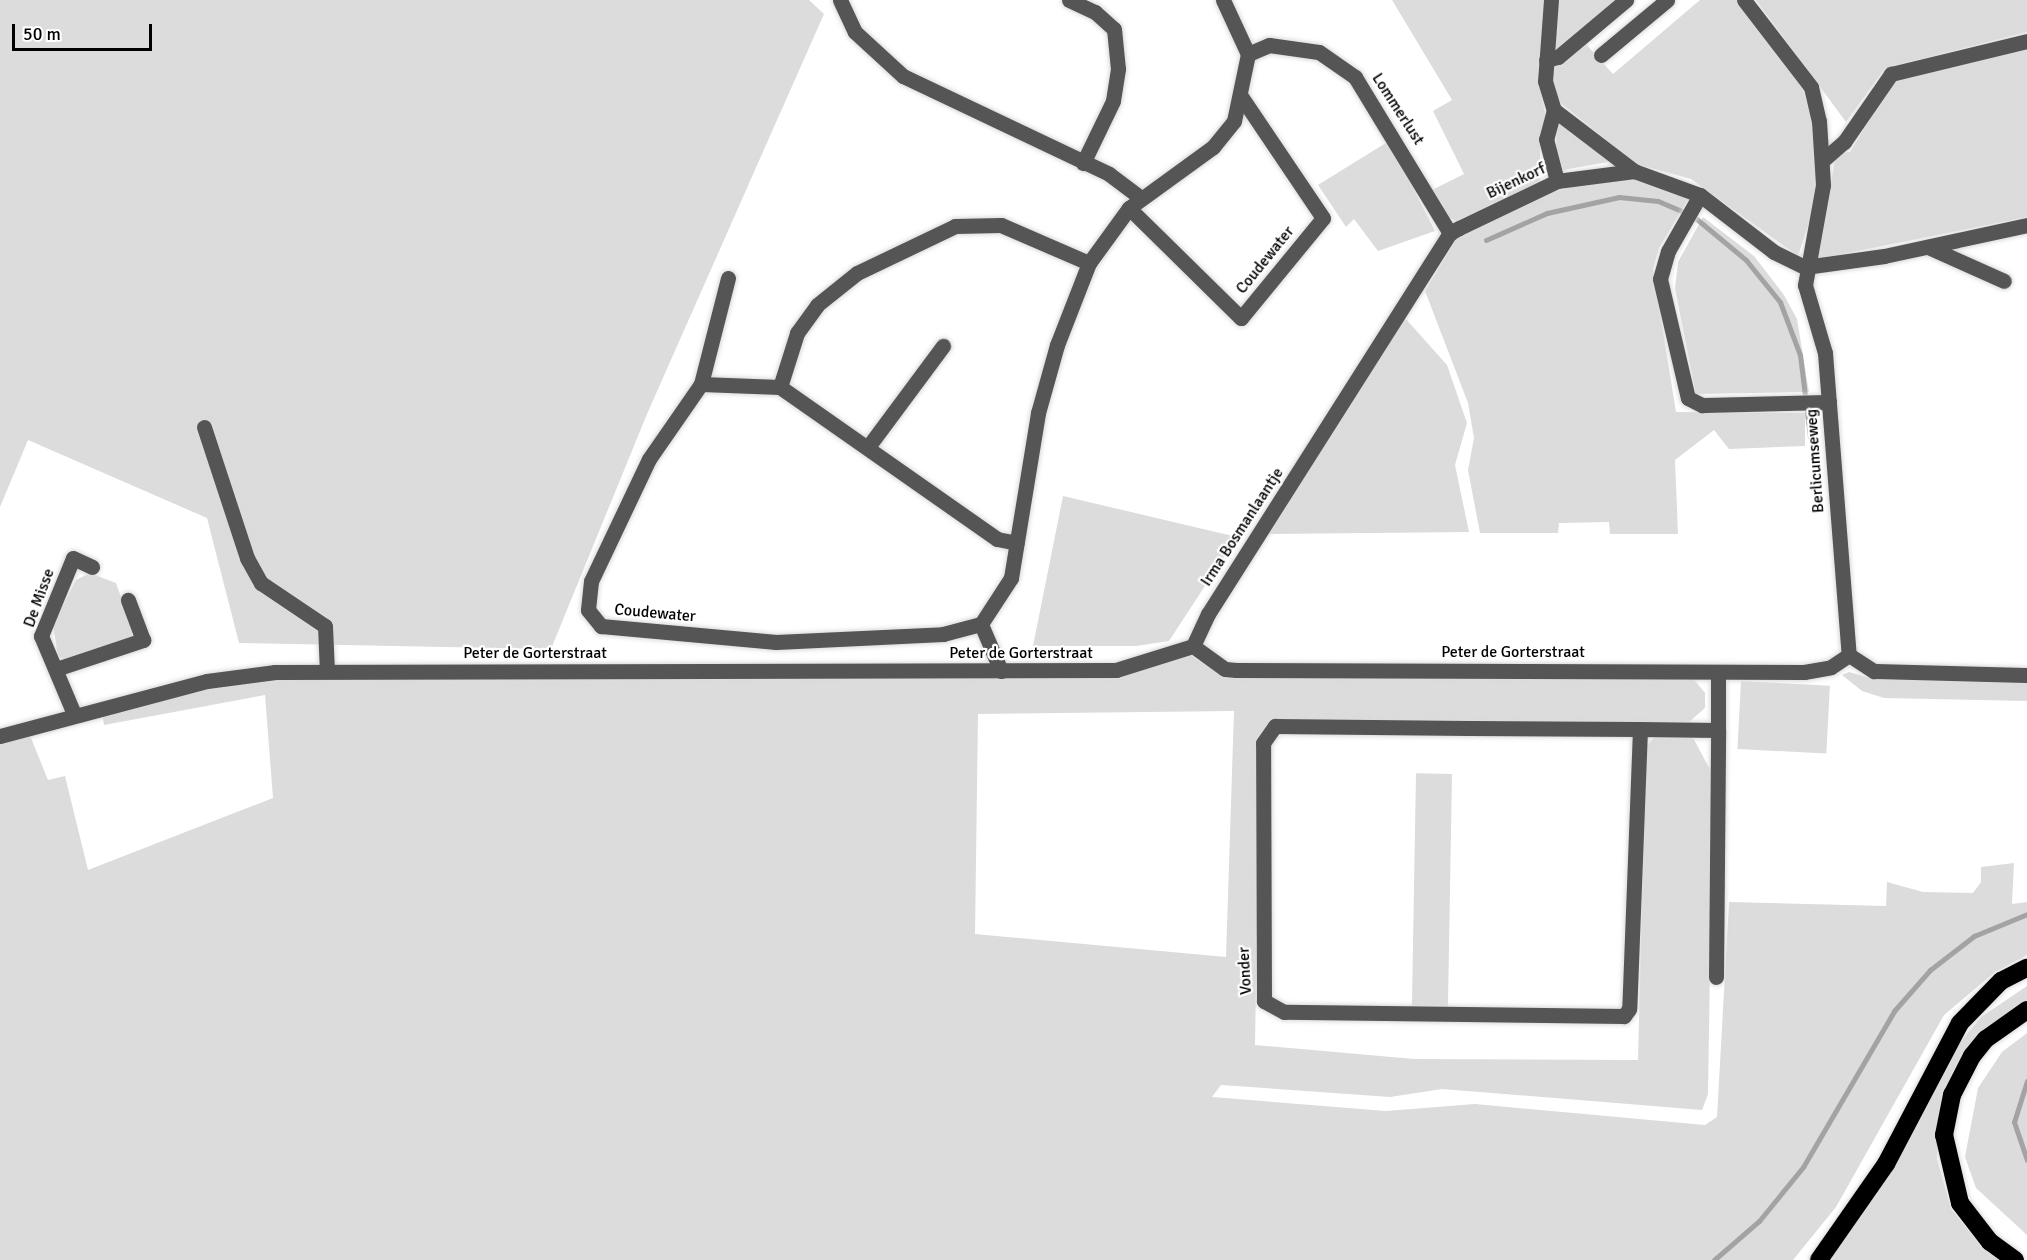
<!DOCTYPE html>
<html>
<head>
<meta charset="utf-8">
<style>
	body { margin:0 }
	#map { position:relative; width:2027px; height:1260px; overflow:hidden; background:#fff; font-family:Signika,sans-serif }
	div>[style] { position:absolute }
	.green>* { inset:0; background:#dcdcdc; transform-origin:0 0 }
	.stream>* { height:5px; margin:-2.5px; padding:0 2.5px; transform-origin:2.5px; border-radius:2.5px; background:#a3a3a3 }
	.roads { filter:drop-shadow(0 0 2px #dbdbdb) drop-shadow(0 0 2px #dbdbdb) }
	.minor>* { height:15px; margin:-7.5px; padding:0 7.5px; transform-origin:7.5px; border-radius:7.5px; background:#555 }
	.highway>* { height:18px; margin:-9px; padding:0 9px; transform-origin:9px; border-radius:9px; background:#000 }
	span { translate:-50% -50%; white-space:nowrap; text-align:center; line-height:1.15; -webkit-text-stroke:4.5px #fff; paint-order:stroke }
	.street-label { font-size:16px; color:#000 }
	.scale { position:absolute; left:12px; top:24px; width:140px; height:27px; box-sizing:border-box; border:3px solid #000; border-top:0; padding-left:8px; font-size:18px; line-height:21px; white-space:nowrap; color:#000; -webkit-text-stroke:4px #fff; paint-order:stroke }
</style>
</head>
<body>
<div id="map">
	<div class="green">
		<i style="clip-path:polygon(0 0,809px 0,824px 14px,647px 414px,551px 649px,239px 643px,207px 518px,28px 440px,0 507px)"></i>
		<i style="clip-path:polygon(1392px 0,1546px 0,1539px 82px,1547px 124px,1540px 144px,1540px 182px,1456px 221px,1443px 214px,1428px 192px,1464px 174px,1433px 111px,1452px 100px)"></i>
		<i style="clip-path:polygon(1559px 0,1620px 0,1554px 53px)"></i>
		<i style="clip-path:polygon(1700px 0,1740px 0,1803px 89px,1814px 130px,1817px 173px,1814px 207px,1798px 256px,1691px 179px,1636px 164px,1556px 99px,1552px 67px,1585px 43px,1613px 74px)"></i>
		<i style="clip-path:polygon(1756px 0,2027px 0,2027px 32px,1885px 68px,1846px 122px)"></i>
		<i style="clip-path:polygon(2027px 49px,2027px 217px,1818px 259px,1836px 153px,1850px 152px,1894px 80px)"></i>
		<i style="clip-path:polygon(1557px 121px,1607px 158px,1608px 162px,1563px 170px,1556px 156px)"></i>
		<i style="clip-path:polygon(1389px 141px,1435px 231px,1378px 251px,1354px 219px,1346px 227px,1318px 185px)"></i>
		<i style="clip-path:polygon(1608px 179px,1643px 180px,1686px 193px,1687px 201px,1659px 248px,1653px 269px,1676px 412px,1805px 413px,1805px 446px,1729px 449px,1714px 430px,1675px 460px,1678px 534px,1610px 534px,1609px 522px,1559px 523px,1558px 533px,1480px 533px,1468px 470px,1474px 438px,1468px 403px,1425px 291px,1457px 238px,1473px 227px,1539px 195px)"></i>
		<i style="clip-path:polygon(1703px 217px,1754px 256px,1784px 295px,1797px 319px,1809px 392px,1696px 394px,1675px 289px,1678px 262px)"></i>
		<i style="clip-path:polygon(1405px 318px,1447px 365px,1467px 423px,1455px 465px,1469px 532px,1265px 534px)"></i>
		<i style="clip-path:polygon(1063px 496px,1237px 537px,1169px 641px,1136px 646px,1033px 646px)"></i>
		<i style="clip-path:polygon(90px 573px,116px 583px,133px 631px,131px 637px,66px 660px,58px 656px,53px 625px,76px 580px)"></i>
		<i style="clip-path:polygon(evenodd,1188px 654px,1217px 672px,1692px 677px,1705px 693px,1705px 708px,1689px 722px,1277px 720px,1260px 740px,1255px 1045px,1414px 1059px,1638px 1060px,1646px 746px,1655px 737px,1692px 736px,1713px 775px,1708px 1094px,1702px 1110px,1442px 1089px,1390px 1097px,1221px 1085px,1212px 1097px,1386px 1111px,1475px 1104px,1705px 1125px,1717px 1117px,1729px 902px,1886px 906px,1887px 882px,1923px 892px,1973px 893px,1981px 882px,1981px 867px,2014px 863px,2012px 904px,2027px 902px,2027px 955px,1995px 972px,1944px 1015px,1836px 1207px,1793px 1260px,0 1260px,0 742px,29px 733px,48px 780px,65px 776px,88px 870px,273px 798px,265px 695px,104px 725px,102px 713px,211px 686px,264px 678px,1119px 677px,1188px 654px,1234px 711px,1226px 957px,975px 934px,978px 714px,1234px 711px)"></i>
		<i style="clip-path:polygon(1849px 672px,1870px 678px,2027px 680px,2027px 701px,1884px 698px,1862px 691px,1842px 675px)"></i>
		<i style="left:1741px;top:681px;width:89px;height:68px;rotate:3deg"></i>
		<i style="left:1452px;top:774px;width:233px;height:36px;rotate:91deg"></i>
		<i style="clip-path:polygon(2027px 986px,2027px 1000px,1979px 1034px,1952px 1072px,1939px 1113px,1937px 1159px,1951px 1209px,1983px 1249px,2001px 1260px,1829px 1260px,1892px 1167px,1953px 1051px,1981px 1017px)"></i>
		<i style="clip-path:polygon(2027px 1033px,2027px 1235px,1976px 1188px,1965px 1157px,1978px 1088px,2002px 1052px)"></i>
	</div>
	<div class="stream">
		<i style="left:1486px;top:240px;width:67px;rotate:-23.9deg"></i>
		<i style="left:1547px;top:213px;width:74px;rotate:-12.5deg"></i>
		<i style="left:1619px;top:197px;width:39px;rotate:6deg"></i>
		<i style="left:1658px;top:201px;width:38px;rotate:23deg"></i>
		<i style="left:1693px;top:216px;width:69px;rotate:39.7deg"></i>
		<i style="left:1746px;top:260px;width:54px;rotate:51deg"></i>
		<i style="left:1780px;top:302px;width:57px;rotate:69.3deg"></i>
		<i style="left:1800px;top:355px;width:83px;rotate:83deg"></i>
		<i style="left:2027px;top:1081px;width:43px;rotate:107.6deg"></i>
		<i style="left:2014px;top:1122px;width:40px;rotate:71.1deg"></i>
		<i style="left:1714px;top:1260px;width:60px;rotate:-40.9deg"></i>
		<i style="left:1759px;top:1221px;width:70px;rotate:-50.8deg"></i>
		<i style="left:1803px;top:1167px;width:181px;rotate:-59.7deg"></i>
		<i style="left:1894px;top:1011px;width:55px;rotate:-48.7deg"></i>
		<i style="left:1930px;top:970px;width:56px;rotate:-37.7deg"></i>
		<i style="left:1974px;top:936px;width:57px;rotate:-22.5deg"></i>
	</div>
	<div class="roads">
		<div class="minor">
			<i style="left:840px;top:0;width:35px;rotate:65deg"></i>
			<i style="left:855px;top:32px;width:65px;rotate:42.5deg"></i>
			<i style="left:903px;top:76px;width:228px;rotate:25.4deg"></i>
			<i style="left:1109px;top:174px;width:40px;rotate:37deg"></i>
			<i style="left:1069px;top:0;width:29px;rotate:25deg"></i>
			<i style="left:1095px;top:12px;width:25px;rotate:42deg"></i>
			<i style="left:1114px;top:29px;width:40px;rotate:84.3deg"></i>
			<i style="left:1118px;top:69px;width:32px;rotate:99deg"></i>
			<i style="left:1113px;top:101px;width:69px;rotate:115.8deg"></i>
			<i style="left:1551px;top:0;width:81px;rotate:94.2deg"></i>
			<i style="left:1545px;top:81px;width:30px;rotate:73deg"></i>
			<i style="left:1554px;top:110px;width:30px;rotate:105deg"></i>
			<i style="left:1546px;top:139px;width:43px;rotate:75.3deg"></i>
			<i style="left:1744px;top:0;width:110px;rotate:52.4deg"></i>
			<i style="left:1811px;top:87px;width:35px;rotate:77deg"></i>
			<i style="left:1819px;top:121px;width:64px;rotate:86.4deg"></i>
			<i style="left:1823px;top:185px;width:102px;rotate:100.2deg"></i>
			<i style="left:1805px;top:285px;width:71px;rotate:73.6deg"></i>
			<i style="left:1825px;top:353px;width:303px;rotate:85.5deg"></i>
			<i style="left:1849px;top:655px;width:30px;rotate:33deg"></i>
			<i style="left:1874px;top:671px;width:153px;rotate:1.5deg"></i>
			<i style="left:1248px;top:54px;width:23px;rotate:-23deg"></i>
			<i style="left:1269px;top:45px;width:50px;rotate:8deg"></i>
			<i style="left:1319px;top:52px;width:44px;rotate:34.8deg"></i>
			<i style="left:1355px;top:77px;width:183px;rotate:58.7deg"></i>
			<i style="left:1601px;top:55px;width:86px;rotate:-39.8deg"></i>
			<i style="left:1546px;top:60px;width:12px;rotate:-14deg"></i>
			<i style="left:1558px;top:57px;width:89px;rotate:-40deg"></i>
			<i style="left:1554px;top:110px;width:101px;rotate:37.3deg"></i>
			<i style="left:1823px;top:160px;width:28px;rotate:-41deg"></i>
			<i style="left:1844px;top:142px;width:83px;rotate:-55.3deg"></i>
			<i style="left:1891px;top:74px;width:140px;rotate:-13.6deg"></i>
			<i style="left:1700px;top:195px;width:64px;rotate:119.7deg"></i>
			<i style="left:1668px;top:251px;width:29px;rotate:106deg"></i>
			<i style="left:1660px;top:279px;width:122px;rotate:76.8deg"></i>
			<i style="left:1688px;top:398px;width:16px;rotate:27deg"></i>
			<i style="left:1702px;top:405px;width:127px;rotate:-1.4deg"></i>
			<i style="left:1129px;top:208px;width:157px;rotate:44.5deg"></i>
			<i style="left:1241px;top:318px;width:129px;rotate:-50.6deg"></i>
			<i style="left:1323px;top:218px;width:148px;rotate:-124deg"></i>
			<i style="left:1928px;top:247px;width:83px;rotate:24.1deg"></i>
			<i style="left:728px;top:278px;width:109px;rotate:104.3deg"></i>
			<i style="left:701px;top:384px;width:91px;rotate:124.7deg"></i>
			<i style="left:649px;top:459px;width:135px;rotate:115.4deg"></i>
			<i style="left:591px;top:581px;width:29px;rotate:96deg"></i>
			<i style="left:588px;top:610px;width:21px;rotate:51deg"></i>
			<i style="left:601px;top:626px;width:176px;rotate:5.2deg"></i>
			<i style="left:776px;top:642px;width:167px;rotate:-2.7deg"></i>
			<i style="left:943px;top:634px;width:39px;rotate:-15deg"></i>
			<i style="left:701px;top:384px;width:79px;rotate:2.2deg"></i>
			<i style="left:780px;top:387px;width:265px;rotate:35deg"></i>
			<i style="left:997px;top:539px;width:20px;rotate:11deg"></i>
			<i style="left:780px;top:387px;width:57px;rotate:-72.5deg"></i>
			<i style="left:797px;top:333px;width:34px;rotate:-54deg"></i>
			<i style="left:817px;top:305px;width:51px;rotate:-38.7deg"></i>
			<i style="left:857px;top:273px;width:109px;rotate:-25.6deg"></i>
			<i style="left:955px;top:226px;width:46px;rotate:-1.2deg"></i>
			<i style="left:1001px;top:225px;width:96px;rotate:23.4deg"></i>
			<i style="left:204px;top:427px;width:138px;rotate:71.8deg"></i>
			<i style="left:247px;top:558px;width:29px;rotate:61deg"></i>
			<i style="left:261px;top:583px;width:77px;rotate:33.9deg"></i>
			<i style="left:325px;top:626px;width:45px;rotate:87.5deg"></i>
			<i style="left:868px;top:447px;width:126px;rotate:-53.4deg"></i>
			<i style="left:1193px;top:646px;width:35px;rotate:-65deg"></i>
			<i style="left:1208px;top:614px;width:451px;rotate:-57.6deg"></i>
			<i style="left:1450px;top:233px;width:10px;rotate:-29deg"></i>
			<i style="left:1459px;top:228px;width:109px;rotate:-25.6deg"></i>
			<i style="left:1557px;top:181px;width:78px;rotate:-7.4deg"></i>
			<i style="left:1634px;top:171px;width:70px;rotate:20deg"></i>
			<i style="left:1700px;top:195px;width:93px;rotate:37.6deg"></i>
			<i style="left:1774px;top:252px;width:34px;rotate:26deg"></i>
			<i style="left:1805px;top:267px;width:80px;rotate:-7.9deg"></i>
			<i style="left:1884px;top:256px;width:146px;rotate:-12.2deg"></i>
			<i style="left:59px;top:668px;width:89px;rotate:-18.4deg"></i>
			<i style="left:143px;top:640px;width:43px;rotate:-110.6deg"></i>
			<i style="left:1001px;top:671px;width:51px;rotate:-113.1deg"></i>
			<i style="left:981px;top:624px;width:55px;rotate:-56.9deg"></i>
			<i style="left:1011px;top:578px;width:167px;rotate:-80.7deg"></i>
			<i style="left:1038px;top:413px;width:71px;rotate:-74.4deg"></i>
			<i style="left:1057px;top:345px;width:88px;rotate:-68.7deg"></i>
			<i style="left:1089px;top:263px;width:68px;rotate:-54deg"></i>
			<i style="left:1129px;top:208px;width:104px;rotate:-36deg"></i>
			<i style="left:1213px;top:147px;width:33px;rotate:-51deg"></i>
			<i style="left:1234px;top:121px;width:68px;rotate:-78.2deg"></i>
			<i style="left:1248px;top:54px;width:60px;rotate:-114.8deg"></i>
			<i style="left:74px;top:714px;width:85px;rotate:-112.9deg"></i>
			<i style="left:41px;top:636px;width:84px;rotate:-67.7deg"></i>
			<i style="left:73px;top:558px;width:21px;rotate:25deg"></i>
			<i style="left:1640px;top:729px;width:280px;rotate:92.2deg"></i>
			<i style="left:1629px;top:1009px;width:9px;rotate:126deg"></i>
			<i style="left:1624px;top:1016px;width:340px;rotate:-179.3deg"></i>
			<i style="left:1284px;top:1012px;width:23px;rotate:-151deg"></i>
			<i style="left:1264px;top:1001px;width:258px;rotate:-90.2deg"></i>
			<i style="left:1263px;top:743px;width:21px;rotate:-55deg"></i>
			<i style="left:1275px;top:726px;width:194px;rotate:0.6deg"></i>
			<i style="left:1469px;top:728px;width:171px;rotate:0.3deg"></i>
			<i style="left:1640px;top:729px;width:78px;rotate:0.7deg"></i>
			<i style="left:1718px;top:730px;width:58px;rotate:-90deg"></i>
			<i style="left:0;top:736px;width:214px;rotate:-14.9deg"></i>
			<i style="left:207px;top:681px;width:69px;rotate:-7.5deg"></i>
			<i style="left:275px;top:672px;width:841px;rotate:-0.14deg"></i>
			<i style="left:1116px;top:670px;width:81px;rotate:-17.3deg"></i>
			<i style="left:1193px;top:646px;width:39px;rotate:36deg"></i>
			<i style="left:1225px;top:669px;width:11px;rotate:5deg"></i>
			<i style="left:1236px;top:670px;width:568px;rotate:0.2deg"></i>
			<i style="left:1804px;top:672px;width:27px;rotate:-10deg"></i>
			<i style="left:1831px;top:667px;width:22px;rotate:-34deg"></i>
			<i style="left:1716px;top:977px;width:247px;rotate:-89.5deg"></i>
		</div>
		<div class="highway">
			<i style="left:1819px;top:1260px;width:117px;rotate:-55.1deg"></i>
			<i style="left:1886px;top:1164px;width:159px;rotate:-62.3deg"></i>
			<i style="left:1960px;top:1023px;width:59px;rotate:-45.7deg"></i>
			<i style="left:2001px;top:981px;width:29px;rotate:-27deg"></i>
			<i style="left:2015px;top:1260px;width:31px;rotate:-144deg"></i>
			<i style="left:1990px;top:1242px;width:49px;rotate:-127.6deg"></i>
			<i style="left:1960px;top:1203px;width:70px;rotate:-103.2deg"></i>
			<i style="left:1944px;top:1135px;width:41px;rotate:-78.7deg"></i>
			<i style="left:1952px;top:1095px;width:44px;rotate:-62.9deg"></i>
			<i style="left:1972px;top:1056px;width:22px;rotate:-51deg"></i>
			<i style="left:1986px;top:1039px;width:50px;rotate:-35.3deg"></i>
		</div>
	</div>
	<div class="street-label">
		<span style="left:1398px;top:109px;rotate:57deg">Lommerlust</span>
		<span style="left:1516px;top:181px;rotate:-25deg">Bijenkorf</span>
		<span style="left:1265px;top:260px;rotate:-51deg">Coudewater</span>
		<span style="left:1815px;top:461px;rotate:-94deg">Berlicumseweg</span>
		<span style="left:1242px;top:527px;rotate:-57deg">Irma Bosmanlaantje</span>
		<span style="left:39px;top:598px;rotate:-70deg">De Misse</span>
		<span style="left:655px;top:613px;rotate:5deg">Coudewater</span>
		<span style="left:1513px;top:652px">Peter de Gorterstraat</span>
		<span style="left:535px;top:653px">Peter de Gorterstraat</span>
		<span style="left:1021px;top:653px">Peter de Gorterstraat</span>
		<span style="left:1245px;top:971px;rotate:-93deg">Vonder</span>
	</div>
	<div class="scale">50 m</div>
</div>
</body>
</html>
